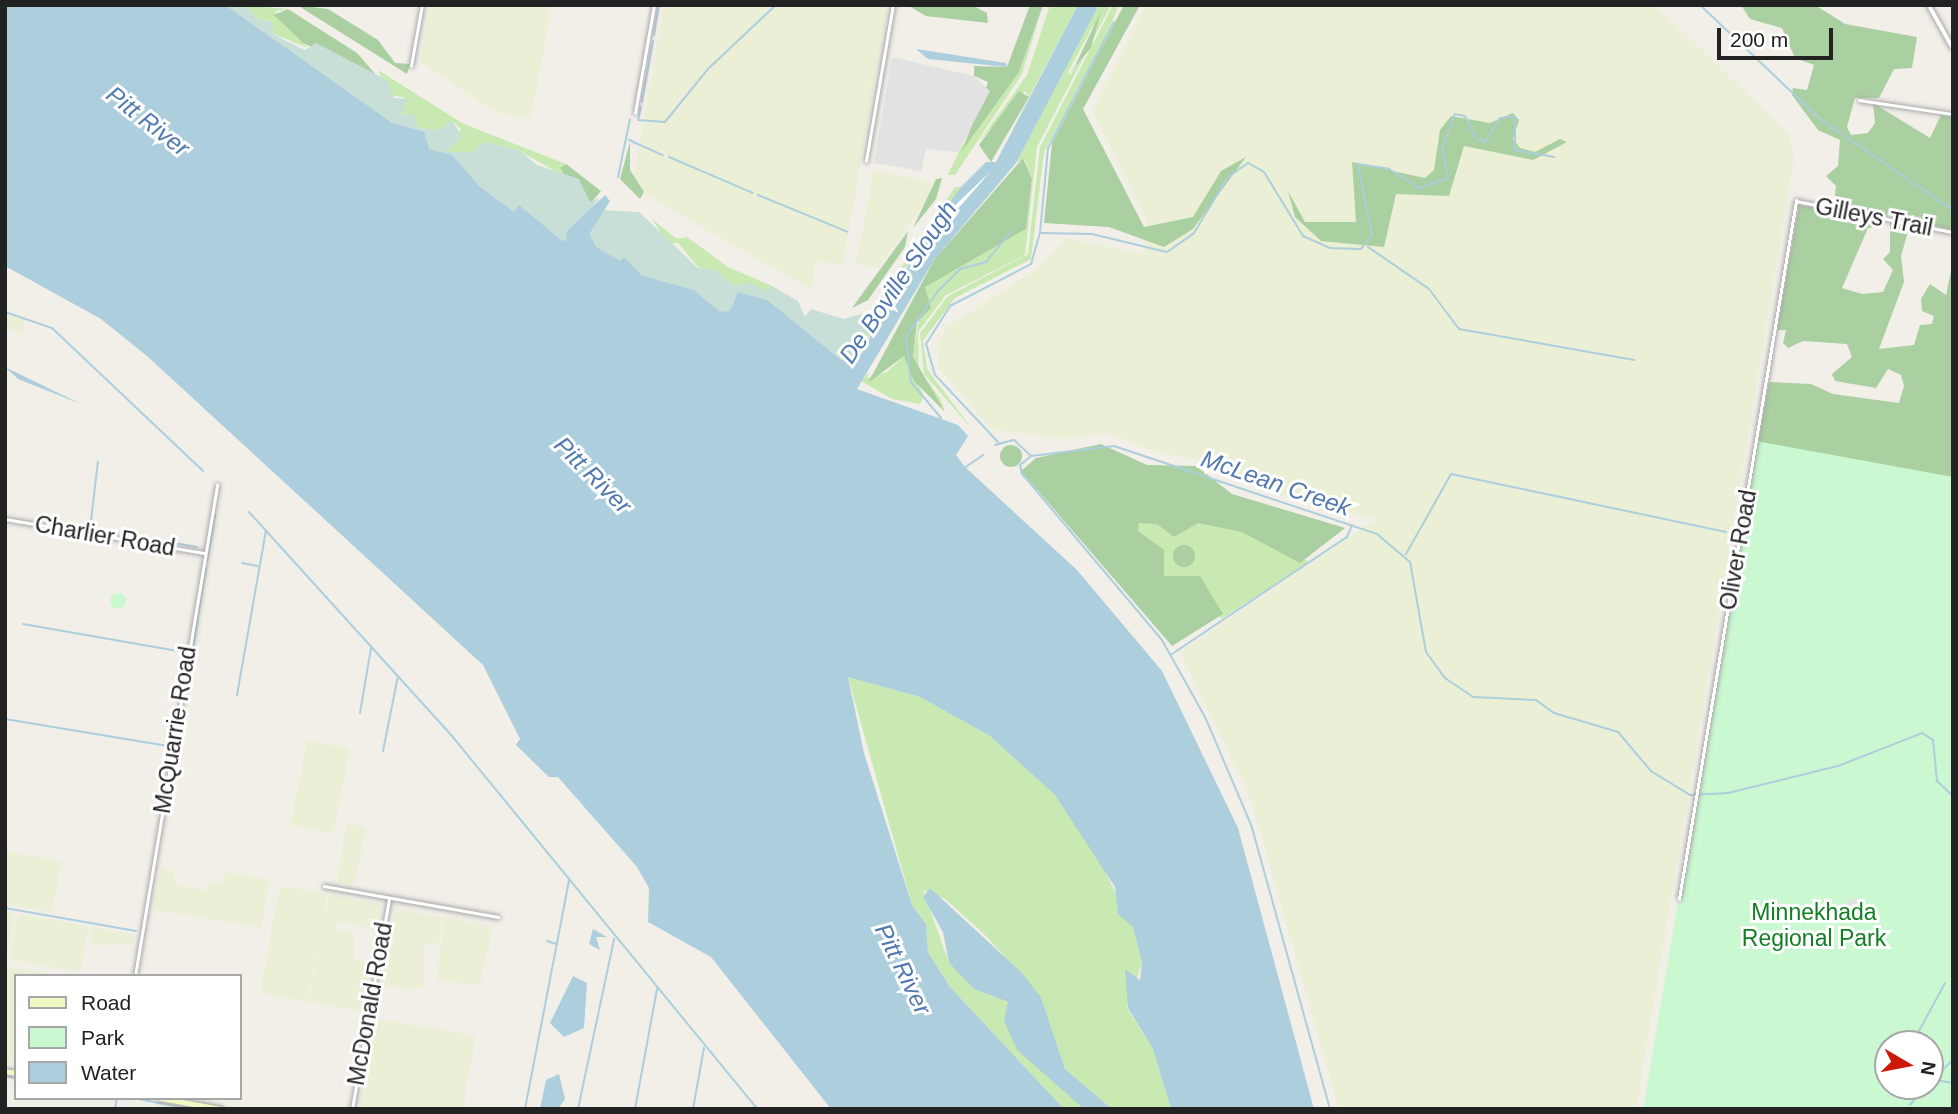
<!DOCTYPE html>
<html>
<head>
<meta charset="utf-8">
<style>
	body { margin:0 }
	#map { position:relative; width:1958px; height:1114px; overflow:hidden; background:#f2efe9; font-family:Arial,sans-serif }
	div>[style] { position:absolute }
	.farmland>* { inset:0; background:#ebefd6; transform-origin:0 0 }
	.grass>* { inset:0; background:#c9e9b2 }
	.forest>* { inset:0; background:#aacfa0 }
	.round { border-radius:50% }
	.wetland>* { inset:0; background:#c7dfd6 }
	.park>* { inset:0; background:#caf8d1 }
	.parking>* { inset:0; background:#e2e2e2 }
	.water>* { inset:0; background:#accedd }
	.pier>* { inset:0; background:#fff }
	.stream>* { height:2px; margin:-1px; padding:0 1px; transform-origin:1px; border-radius:1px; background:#accedd }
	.roads { filter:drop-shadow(0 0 2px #a6a6a6) drop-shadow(0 0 2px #a6a6a6) }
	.minor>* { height:2.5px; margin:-1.25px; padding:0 1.25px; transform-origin:1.25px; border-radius:1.25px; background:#fff }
	.tertiary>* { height:3.5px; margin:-1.75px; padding:0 1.75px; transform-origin:1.75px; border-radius:1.75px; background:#fff }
	.secondary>* { height:4.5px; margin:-2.25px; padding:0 2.25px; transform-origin:2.25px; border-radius:2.25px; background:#f1f8c1 }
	span { translate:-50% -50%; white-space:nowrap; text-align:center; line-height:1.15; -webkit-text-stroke:6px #fff; paint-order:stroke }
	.street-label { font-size:23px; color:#222 }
	.park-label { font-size:23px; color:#117f23 }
	.water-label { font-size:24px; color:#5178af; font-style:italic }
	.frame { position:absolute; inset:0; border:7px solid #222; pointer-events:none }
	.legend { position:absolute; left:14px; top:974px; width:228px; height:126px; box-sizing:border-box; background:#fff; border:2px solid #a7a7a7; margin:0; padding:9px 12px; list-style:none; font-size:21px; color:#222 }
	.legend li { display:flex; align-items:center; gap:14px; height:35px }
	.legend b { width:35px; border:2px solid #a7a7a7 }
	.north { position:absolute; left:1874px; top:1030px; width:70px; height:70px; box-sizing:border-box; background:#fff; border:2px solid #a7a7a7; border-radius:50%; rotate:100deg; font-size:19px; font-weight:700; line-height:28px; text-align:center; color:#222 }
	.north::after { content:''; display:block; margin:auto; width:24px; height:32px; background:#cc1808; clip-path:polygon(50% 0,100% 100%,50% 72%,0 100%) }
	.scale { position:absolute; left:1717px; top:28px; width:116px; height:32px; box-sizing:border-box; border:4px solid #222; border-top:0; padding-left:9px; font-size:21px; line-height:24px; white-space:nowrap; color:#222; -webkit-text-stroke:5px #fff; paint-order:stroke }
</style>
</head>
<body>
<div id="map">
	<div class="farmland">
		<i style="clip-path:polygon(430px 5px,552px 5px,531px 119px,495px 112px,420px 62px)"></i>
		<i style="clip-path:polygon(664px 5px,888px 5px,843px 265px,815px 262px,812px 290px,632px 187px)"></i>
		<i style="clip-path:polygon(1145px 5px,1655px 5px,1789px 134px,1794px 159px,1636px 1109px,1339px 1109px,1251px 800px,1180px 652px,1376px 519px,1260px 490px,1225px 467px,1147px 449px,1109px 433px,1063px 439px,991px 429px,938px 367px,937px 344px,947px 327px,1035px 270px,1066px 238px,1142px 254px,1147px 219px,1092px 111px)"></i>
		<i style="clip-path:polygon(874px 170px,932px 182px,928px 198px,878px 268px,856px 264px)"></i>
		<i style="clip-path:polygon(8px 316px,24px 319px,23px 336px,5px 328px)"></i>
		<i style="left:307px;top:740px;width:44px;height:87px;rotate:11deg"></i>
		<i style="clip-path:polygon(347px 824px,367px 827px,354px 885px,338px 883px,337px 878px)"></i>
		<i style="clip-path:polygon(5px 851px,62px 861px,52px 912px,5px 904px)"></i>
		<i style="clip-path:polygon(161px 868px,175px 872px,174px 884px,208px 891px,210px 881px,223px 883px,226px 872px,270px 880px,261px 928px,153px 910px)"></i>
		<i style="clip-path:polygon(280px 886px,327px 894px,325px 919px,330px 894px,381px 904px,377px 929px,338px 922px,336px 930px,354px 933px,354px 960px,371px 963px,362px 1012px,309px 1002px,321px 929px,307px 1002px,260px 993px)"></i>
		<i style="clip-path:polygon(396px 909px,442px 917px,439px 942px,423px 945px,423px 987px,414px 990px,381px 985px)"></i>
		<i style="clip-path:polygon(5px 912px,15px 914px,7px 958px,5px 958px)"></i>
		<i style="left:18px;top:914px;width:72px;height:46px;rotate:10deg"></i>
		<i style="clip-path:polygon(444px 917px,493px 927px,480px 985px,437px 980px)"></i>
		<i style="clip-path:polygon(93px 927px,134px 935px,133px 943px,90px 946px)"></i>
		<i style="clip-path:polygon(5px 966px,63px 976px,16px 976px,16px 1064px,5px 1062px)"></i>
		<i style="clip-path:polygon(375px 1018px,475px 1036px,463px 1109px,359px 1109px)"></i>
	</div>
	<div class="grass">
		<i style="clip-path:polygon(245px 5px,288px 9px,275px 11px,308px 48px,274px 34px,268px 20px,260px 21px)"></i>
		<i style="clip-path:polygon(1043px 5px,1022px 74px,955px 175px,948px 175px,961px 147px,1019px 72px)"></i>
		<i style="clip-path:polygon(1050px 5px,1078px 5px,1029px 97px,1025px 91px,977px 144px,1027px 75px)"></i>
		<i style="clip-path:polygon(evenodd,1099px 5px,1111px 5px,1037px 147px,1025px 255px,946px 295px,918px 332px,919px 370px,940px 398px,945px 412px,921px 379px,913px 357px,924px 286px,1026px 229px,1032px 179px,1024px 158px,1016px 163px,1099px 5px,1093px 26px,1095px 37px,1070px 75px,1068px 72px,1093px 26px)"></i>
		<i style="clip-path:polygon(1113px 5px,1119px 5px,1100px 51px,1044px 152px,1031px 259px,955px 298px,923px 340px,927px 369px,972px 429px,924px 374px,920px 333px,948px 296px,1028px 254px,1040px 147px)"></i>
		<i style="clip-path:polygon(378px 70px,462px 123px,566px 164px,560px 168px,567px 178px,520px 151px,485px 142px,472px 152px,447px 152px,461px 129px,452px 121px,440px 130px,419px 128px,402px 116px,404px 97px,392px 96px)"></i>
		<i style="clip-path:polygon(955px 187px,961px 187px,889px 292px,886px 313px,856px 357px,874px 308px)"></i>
		<i style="clip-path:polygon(652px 219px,677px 239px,687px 237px,728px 267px,770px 285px,769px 291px,733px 286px,700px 269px,678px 243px,667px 243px)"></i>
		<i style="clip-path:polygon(904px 356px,924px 396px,920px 404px,892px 399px,861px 381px,869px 372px,867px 378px,887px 372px)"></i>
		<i style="clip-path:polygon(1194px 518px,1266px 538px,1309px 562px,1221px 619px,1203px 587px,1165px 581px,1133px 524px)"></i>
		<i style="clip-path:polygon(848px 677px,920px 697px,990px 736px,1055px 795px,1094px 850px,1133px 927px,1142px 963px,1127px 1008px,1153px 1049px,1171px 1109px,1112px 1109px,1065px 1069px,1041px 997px,987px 937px,945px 899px,923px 890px,949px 963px,974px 989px,1008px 1002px,1061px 1087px,1084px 1109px,1064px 1109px,950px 987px,928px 952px,926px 924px,912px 905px)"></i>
	</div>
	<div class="forest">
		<i style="clip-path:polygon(297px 5px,328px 9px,378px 40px,395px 63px,410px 64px,407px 74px)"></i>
		<i style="clip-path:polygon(907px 5px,972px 5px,987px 13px,988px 23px,926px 16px)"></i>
		<i style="clip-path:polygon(1030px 5px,1043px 5px,1019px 72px,962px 151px,988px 82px,974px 76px,974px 66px,1007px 67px)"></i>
		<i style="clip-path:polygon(1124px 5px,1140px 5px,1083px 109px,1144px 227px,1193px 217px,1221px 171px,1246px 157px,1193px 229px,1164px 247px,1109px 227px,1044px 223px,1052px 143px)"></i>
		<i style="clip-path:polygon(1741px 5px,1815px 5px,1845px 24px,1917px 37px,1912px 68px,1894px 69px,1879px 98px,1855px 98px,1847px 127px,1851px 135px,1868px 133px,1875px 123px,1873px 103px,1930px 138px,1941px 115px,1953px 117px,1953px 230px,1834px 204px,1836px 186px,1826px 176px,1838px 166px,1840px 140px,1818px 130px,1792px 95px,1793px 88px,1807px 90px,1814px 65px,1795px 58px,1782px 28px,1750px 19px)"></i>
		<i style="clip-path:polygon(288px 9px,357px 53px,377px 76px,303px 43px,274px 15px)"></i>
		<i style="clip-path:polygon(1101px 11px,1091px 48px,1068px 75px,1075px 66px)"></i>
		<i style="clip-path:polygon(1019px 91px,1029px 97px,991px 162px,979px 145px)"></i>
		<i style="clip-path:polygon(1513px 113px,1519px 120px,1513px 139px,1520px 148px,1535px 152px,1560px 139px,1567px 142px,1533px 160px,1464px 146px,1449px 196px,1396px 194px,1384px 247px,1321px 241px,1295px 217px,1288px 191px,1305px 222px,1356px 222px,1352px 162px,1425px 178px,1434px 170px,1440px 130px,1451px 116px,1490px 123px)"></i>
		<i style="clip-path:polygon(630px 142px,630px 170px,644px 192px,640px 199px,620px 179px)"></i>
		<i style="clip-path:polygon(1023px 158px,1032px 179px,1026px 229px,925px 287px,931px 308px,917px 322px,913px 357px,945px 412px,914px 381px,904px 356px,868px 383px,934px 260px)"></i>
		<i style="clip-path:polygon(566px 164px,601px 191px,591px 203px,567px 178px,560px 168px)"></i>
		<i style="clip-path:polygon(942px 178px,936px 199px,913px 228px,936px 179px)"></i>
		<i style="clip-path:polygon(1799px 205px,1885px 219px,1880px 227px,1868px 228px,1842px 288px,1862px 294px,1883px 292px,1893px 270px,1883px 259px,1890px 252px,1890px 220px,1910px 225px,1901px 256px,1904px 282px,1879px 349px,1914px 345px,1920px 325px,1932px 324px,1934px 316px,1922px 311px,1921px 299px,1930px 284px,1946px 295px,1953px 261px,1953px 494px,1755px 460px,1769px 382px,1811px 384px,1833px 394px,1899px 403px,1904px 386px,1901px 375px,1888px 369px,1876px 388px,1835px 381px,1832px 374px,1852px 357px,1847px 344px,1803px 341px,1788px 348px,1783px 343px,1786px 330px,1777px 330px)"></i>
		<i style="clip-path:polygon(908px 231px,905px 247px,868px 300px,852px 308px)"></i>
		<i style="clip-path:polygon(1101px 444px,1147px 465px,1196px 466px,1232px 494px,1345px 528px,1300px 563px,1242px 532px,1198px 523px,1174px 537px,1157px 524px,1139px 523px,1138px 531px,1164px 550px,1164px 576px,1200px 576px,1223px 614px,1172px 646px,1021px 471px,1036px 458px)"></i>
		<i class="round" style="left:1000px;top:445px;width:22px;height:22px"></i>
		<i class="round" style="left:1173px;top:545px;width:22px;height:22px"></i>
	</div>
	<div class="wetland">
		<i style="clip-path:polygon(168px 5px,245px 5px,259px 20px,272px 21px,274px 34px,286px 41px,305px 50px,316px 43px,387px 80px,394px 98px,408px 99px,401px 116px,414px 114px,419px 128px,439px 130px,452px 121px,462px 136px,447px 152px,472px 152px,485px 142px,520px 151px,537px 165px,579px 179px,590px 202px,599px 198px,562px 251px)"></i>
		<i style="clip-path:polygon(603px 210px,639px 212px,699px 269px,716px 269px,733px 286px,748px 283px,769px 291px,770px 285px,798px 301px,805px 317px,811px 309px,843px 319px,873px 311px,874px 319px,856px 357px,841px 360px,550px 260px)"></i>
	</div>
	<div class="park">
		<i style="clip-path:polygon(evenodd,1756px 441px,1953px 477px,1953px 1109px,1643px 1109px,1756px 441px,1888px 1044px,1930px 1044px,1930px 1086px,1888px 1086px,1888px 1044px)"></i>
		<i class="round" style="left:110px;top:593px;width:16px;height:16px"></i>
	</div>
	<div class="parking">
		<i style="clip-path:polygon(892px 57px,974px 76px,990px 91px,958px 152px,926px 149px,921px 171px,874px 163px)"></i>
		<i class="round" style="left:1847px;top:898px;width:18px;height:18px"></i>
	</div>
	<div class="water">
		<i style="clip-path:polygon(5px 5px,225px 5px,392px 123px,424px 132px,429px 149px,452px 155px,479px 186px,514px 212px,519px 205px,561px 240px,567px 241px,566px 232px,605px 195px,610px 201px,589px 234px,596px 247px,620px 261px,624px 257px,642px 276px,694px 290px,720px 312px,730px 311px,738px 292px,767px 300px,841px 360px,862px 353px,922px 239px,961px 187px,986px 162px,996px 162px,1078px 5px,1099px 5px,1016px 163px,934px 260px,857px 389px,958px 425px,968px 436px,956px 455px,965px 467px,1077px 570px,1162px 671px,1238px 828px,1314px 1109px,1171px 1109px,1153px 1049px,1128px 1008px,1125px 969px,1140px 980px,1142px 963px,1133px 927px,1118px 914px,1115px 887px,1055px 795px,990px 736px,920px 697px,848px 677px,864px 753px,912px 905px,926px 924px,928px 952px,950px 987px,1064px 1109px,831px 1109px,711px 957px,648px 922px,649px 888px,637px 867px,558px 777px,549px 777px,516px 745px,520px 739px,483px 665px,147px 356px,101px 319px,5px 266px)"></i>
		<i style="clip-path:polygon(916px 49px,1006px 63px,1007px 67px,928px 59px)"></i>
		<i style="clip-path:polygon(5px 367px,11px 370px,81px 404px,18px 379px)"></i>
		<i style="clip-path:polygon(930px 888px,1021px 972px,1041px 997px,1065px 1069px,1112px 1109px,1084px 1109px,1017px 1050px,1004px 1020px,1008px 1002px,974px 989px,949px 963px,943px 932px,923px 897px)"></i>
		<i style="clip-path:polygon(593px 929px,607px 937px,596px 937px,600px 950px,589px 944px)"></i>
		<i style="clip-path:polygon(573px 976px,587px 983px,584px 1028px,564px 1037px,550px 1023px)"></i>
		<i style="clip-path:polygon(559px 1074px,565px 1099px,558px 1109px,540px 1109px,546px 1080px)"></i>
	</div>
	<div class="pier">
		<i style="clip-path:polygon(990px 172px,936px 234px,921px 262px,944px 216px)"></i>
	</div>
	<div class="stream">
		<i style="left:1700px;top:5px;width:166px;rotate:43.5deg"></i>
		<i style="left:1820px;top:119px;width:161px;rotate:34.4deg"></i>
		<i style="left:654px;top:35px;width:30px;rotate:-81deg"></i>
		<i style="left:642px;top:102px;width:62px;rotate:-79.8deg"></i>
		<i style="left:641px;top:107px;width:13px;rotate:103deg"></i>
		<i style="left:638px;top:120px;width:27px;rotate:4deg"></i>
		<i style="left:665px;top:122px;width:68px;rotate:-50.9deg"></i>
		<i style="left:708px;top:69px;width:93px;rotate:-43.3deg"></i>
		<i style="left:629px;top:140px;width:37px;rotate:24deg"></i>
		<i style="left:669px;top:157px;width:91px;rotate:23.2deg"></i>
		<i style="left:618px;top:177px;width:59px;rotate:-78.3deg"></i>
		<i style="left:758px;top:195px;width:97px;rotate:22.3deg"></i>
		<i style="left:1040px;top:233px;width:85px;rotate:-84.6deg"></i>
		<i style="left:1048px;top:148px;width:142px;rotate:-62.4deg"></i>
		<i style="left:1368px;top:247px;width:74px;rotate:34.5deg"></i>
		<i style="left:1429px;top:289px;width:50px;rotate:53.1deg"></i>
		<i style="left:1459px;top:329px;width:178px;rotate:10deg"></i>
		<i style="left:5px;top:312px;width:50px;rotate:18.8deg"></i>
		<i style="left:52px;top:328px;width:208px;rotate:43.4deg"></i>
		<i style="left:941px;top:418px;width:47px;rotate:-129.8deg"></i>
		<i style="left:911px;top:382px;width:46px;rotate:-96.2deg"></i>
		<i style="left:906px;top:336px;width:55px;rotate:-54.6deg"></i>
		<i style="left:938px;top:291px;width:31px;rotate:-45deg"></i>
		<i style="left:960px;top:269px;width:27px;rotate:-15deg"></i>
		<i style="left:986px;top:262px;width:40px;rotate:-51deg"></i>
		<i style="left:998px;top:442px;width:92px;rotate:-133.2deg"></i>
		<i style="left:935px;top:375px;width:32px;rotate:-106deg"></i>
		<i style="left:926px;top:344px;width:45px;rotate:-57.7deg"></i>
		<i style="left:950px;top:306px;width:91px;rotate:-27.4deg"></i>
		<i style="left:1031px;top:264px;width:32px;rotate:-74deg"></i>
		<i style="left:1040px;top:233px;width:52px;rotate:1.1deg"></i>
		<i style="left:1092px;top:234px;width:77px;rotate:13.5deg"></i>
		<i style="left:1167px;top:252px;width:33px;rotate:-35deg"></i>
		<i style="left:1194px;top:233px;width:64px;rotate:-59deg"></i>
		<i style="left:1227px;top:178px;width:26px;rotate:-36deg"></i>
		<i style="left:1248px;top:163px;width:18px;rotate:29deg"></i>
		<i style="left:1264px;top:172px;width:75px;rotate:58.6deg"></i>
		<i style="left:1303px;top:236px;width:30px;rotate:24deg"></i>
		<i style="left:1330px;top:248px;width:31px;rotate:2deg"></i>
		<i style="left:1361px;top:249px;width:18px;rotate:-52deg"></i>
		<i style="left:1372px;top:235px;width:72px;rotate:-101.2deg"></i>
		<i style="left:1358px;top:164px;width:31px;rotate:9deg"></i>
		<i style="left:1389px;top:169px;width:36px;rotate:32deg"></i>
		<i style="left:1420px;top:188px;width:30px;rotate:-20deg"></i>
		<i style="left:1448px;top:178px;width:30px;rotate:-102deg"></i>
		<i style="left:1442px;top:149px;width:37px;rotate:-70deg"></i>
		<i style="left:1455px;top:114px;width:10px;rotate:11deg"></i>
		<i style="left:1465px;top:116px;width:25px;rotate:64deg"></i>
		<i style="left:1476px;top:139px;width:9px;rotate:18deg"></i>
		<i style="left:1485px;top:142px;width:28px;rotate:-58deg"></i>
		<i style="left:1500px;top:118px;width:15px;rotate:-8deg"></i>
		<i style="left:1515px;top:116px;width:34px;rotate:90deg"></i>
		<i style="left:1515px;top:150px;width:40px;rotate:10deg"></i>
		<i style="left:995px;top:445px;width:20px;rotate:-15deg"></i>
		<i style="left:1014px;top:440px;width:22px;rotate:43deg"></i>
		<i style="left:964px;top:468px;width:23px;rotate:-34deg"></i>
		<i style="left:249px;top:512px;width:302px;rotate:47.8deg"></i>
		<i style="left:452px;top:736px;width:482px;rotate:50.7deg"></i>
		<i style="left:90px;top:529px;width:68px;rotate:-83.3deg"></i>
		<i style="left:100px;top:530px;width:18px;rotate:13deg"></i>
		<i style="left:128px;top:535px;width:70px;rotate:9.9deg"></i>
		<i style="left:1406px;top:554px;width:92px;rotate:-60.6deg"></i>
		<i style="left:1451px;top:474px;width:281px;rotate:11.9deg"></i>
		<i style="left:207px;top:561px;width:47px;rotate:-80.1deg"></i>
		<i style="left:242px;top:563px;width:16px;rotate:11deg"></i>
		<i style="left:23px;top:624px;width:157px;rotate:9.9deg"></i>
		<i style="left:1172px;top:654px;width:211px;rotate:-33.8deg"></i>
		<i style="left:1347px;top:537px;width:13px;rotate:-67deg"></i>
		<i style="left:186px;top:690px;width:125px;rotate:-80.8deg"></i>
		<i style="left:237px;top:695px;width:167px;rotate:-80deg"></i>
		<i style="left:360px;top:713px;width:66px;rotate:-80.4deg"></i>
		<i style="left:5px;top:719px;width:165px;rotate:9.4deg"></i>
		<i style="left:383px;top:751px;width:76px;rotate:-78.7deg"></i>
		<i style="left:5px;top:908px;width:133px;rotate:10deg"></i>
		<i style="left:547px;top:941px;width:9px;rotate:18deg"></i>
		<i style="left:1912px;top:1044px;width:69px;rotate:-61.6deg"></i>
		<i style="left:5px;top:1076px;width:11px;rotate:10deg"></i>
		<i style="left:1930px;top:1079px;width:23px;rotate:10deg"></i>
		<i style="left:1930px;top:1082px;width:32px;rotate:-44deg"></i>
		<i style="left:133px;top:1098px;width:59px;rotate:10.7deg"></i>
		<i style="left:1910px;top:1105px;width:25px;rotate:-50deg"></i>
		<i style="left:115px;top:1109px;width:11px;rotate:-80deg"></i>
		<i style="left:525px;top:1109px;width:233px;rotate:-79.1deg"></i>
		<i style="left:578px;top:1109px;width:174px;rotate:-78deg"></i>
		<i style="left:635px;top:1109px;width:122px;rotate:-79.6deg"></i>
		<i style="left:693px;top:1109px;width:62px;rotate:-79.8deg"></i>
		<i style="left:1330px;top:1109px;width:293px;rotate:-105.5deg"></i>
		<i style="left:1252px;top:827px;width:120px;rotate:-113.1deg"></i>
		<i style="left:1205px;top:717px;width:88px;rotate:-119.2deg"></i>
		<i style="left:1162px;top:640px;width:217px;rotate:-130.1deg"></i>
		<i style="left:1022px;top:474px;width:9px;rotate:-103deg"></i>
		<i style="left:1020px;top:465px;width:14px;rotate:-39deg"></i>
		<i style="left:1031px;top:456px;width:84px;rotate:-6.9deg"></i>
		<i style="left:1114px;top:446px;width:277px;rotate:18.5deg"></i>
		<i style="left:1377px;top:534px;width:43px;rotate:40.3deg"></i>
		<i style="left:1410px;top:562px;width:91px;rotate:79.9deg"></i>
		<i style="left:1426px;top:652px;width:32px;rotate:54deg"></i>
		<i style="left:1445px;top:678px;width:34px;rotate:34deg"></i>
		<i style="left:1473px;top:697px;width:63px;rotate:2.7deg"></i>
		<i style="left:1536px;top:700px;width:22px;rotate:36deg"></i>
		<i style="left:1554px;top:713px;width:67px;rotate:16.5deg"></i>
		<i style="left:1618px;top:732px;width:51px;rotate:49.8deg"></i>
		<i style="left:1651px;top:771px;width:46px;rotate:31.6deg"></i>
		<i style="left:1690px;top:795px;width:38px;rotate:-3deg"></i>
		<i style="left:1728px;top:793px;width:113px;rotate:-13.8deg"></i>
		<i style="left:1838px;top:766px;width:90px;rotate:-21.4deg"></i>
		<i style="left:1922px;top:733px;width:13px;rotate:32deg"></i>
		<i style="left:1933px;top:740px;width:41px;rotate:84.4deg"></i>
		<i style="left:1937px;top:781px;width:22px;rotate:43deg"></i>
	</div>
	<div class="roads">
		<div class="minor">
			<i style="left:411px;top:66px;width:62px;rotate:-79.8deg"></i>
			<i style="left:1859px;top:100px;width:95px;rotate:8.5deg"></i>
			<i style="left:635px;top:113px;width:110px;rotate:-80deg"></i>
			<i style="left:866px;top:161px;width:158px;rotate:-80.2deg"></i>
			<i style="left:5px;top:519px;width:202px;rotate:9.7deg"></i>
			<i style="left:324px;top:886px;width:177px;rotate:10.1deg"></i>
			<i style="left:1679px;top:899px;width:708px;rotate:-80.48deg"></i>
			<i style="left:1796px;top:201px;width:160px;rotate:11.2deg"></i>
			<i style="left:135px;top:976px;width:498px;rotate:-80.5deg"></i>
			<i style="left:352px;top:1109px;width:213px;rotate:-80deg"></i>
		</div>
		<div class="tertiary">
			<i style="left:1929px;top:5px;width:49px;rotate:60.8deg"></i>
		</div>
		<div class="secondary">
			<i style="left:5px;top:1071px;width:11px;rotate:10deg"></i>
			<i style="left:160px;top:1098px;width:62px;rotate:10.2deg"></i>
		</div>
	</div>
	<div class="street-label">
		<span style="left:1874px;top:217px;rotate:11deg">Gilleys Trail</span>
		<span style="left:105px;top:536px;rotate:10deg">Charlier Road</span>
		<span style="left:1738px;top:550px;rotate:-80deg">Oliver Road</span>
		<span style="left:175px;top:730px;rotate:-81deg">McQuarrie Road</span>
		<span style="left:370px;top:1004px;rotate:-80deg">McDonald Road</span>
	</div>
	<div class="park-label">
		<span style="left:1814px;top:925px">Minnekhada<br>Regional Park</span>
	</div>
	<div class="water-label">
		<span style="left:148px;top:121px;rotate:38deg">Pitt River</span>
		<span style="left:898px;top:282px;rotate:-56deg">De Boville Slough</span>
		<span style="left:593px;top:475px;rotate:45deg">Pitt River</span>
		<span style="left:1276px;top:483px;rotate:19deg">McLean Creek</span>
		<span style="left:903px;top:969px;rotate:64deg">Pitt River</span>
	</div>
	<div class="frame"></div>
	<ul class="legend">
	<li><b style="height:9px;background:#f1f8c1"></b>Road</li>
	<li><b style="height:19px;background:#caf8d1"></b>Park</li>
	<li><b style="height:19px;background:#accedd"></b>Water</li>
	</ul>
	<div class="north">N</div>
	<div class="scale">200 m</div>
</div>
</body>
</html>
